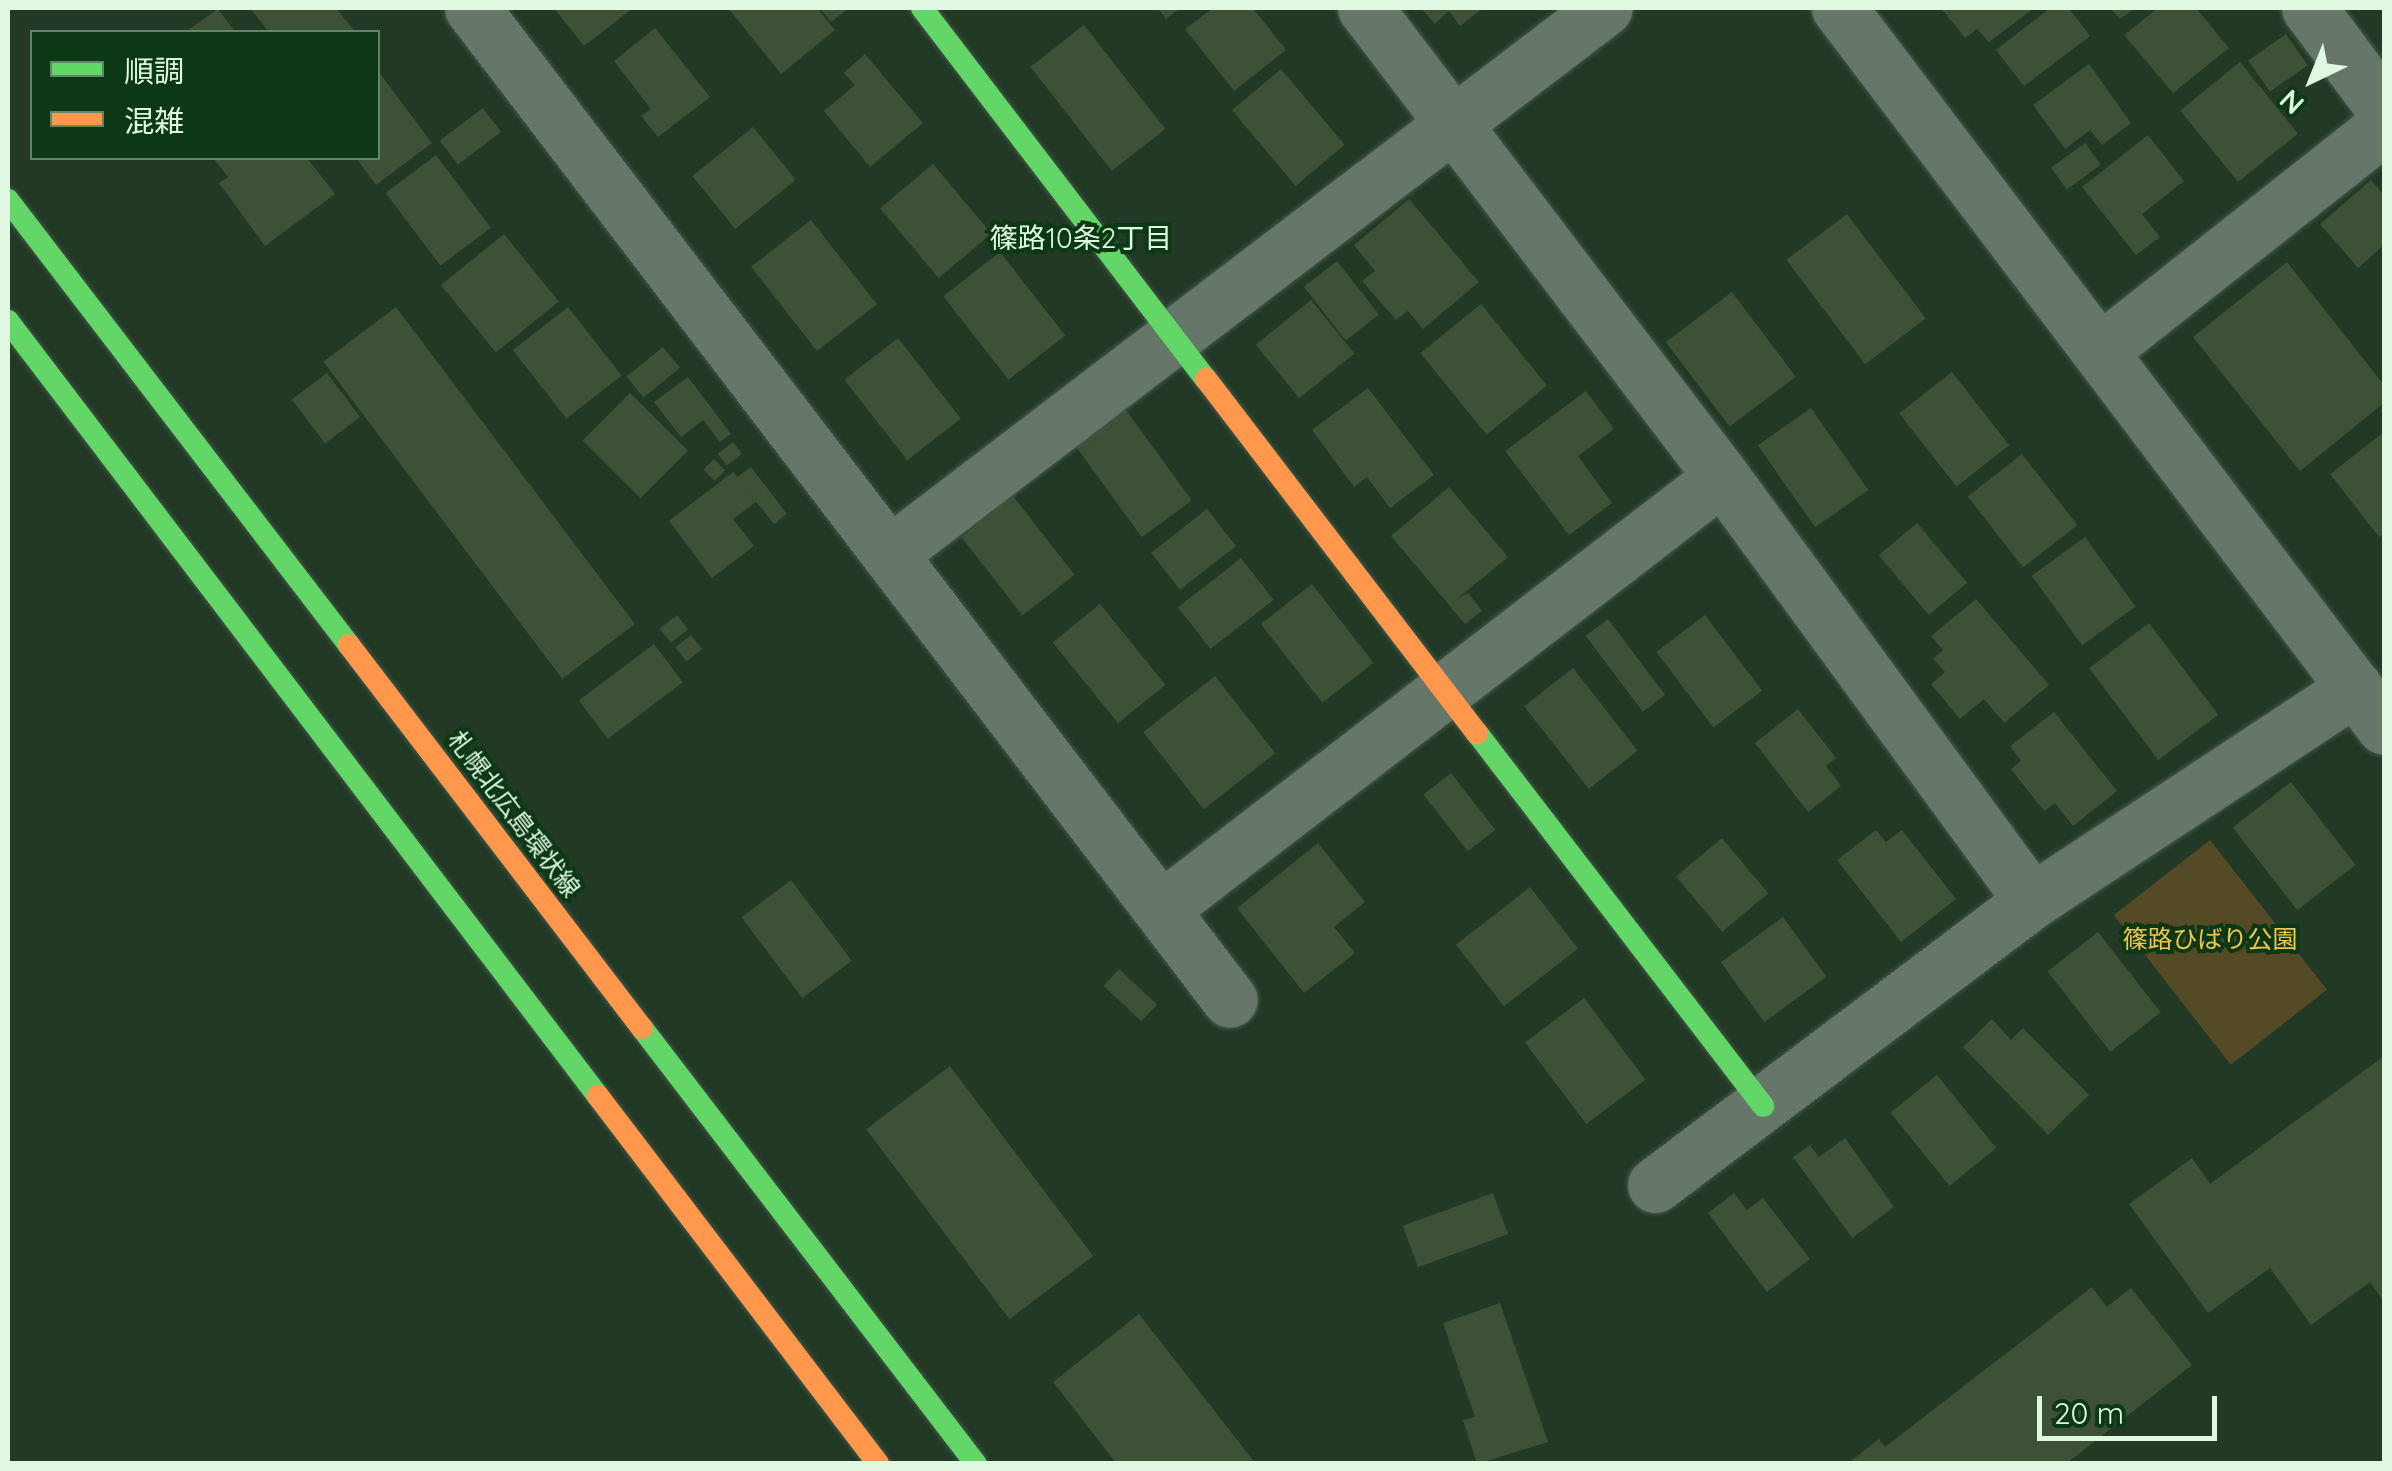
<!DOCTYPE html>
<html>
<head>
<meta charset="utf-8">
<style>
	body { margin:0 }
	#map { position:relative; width:2392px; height:1471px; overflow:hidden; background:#223926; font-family:Quicksand,"Noto Sans JP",sans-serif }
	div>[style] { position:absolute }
	.green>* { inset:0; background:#554a26; transform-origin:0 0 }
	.building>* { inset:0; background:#3e5036; transform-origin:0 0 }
	.roads { filter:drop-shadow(0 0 2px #425746) drop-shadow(0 0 2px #425746) }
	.street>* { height:55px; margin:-27.5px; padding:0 27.5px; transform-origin:27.5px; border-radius:27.5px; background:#667668 }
	.fast>* { height:22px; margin:-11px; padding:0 11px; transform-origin:11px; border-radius:11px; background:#63d668 }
	.slow>* { height:22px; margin:-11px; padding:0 11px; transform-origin:11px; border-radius:11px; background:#ff974d }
	span { translate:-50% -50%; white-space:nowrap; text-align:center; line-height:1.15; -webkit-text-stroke:8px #0c3816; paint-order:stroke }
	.street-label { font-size:25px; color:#e0f8e2 }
	.park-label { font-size:25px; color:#f1c44a }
	.neighbourhood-label { font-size:28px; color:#e0f8e2 }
	.frame { position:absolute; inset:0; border:10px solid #e0f8e2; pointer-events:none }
	.legend { position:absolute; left:30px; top:30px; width:350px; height:130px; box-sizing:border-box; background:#0c3816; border:2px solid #618568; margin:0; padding:12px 18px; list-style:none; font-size:30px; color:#e0f8e2 }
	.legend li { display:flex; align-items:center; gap:20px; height:50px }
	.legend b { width:50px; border:2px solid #618568 }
	.north { position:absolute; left:2262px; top:30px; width:100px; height:100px; -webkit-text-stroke:8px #0c3816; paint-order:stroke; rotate:223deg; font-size:28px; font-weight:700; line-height:40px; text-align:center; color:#e0f8e2 }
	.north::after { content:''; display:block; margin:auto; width:35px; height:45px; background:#e0f8e2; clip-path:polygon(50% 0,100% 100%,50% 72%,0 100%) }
	.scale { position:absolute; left:2037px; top:1396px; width:180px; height:45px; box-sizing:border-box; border:5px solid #e0f8e2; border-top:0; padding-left:12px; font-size:30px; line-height:35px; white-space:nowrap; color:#e0f8e2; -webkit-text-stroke:8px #0c3816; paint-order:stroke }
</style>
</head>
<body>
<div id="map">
	<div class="green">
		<i style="left:2210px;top:840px;width:190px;height:122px;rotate:52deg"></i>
	</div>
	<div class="building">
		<i style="clip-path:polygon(250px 8px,336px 8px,355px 32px,269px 32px)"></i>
		<i style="clip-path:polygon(554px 8px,633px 8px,584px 46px)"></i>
		<i style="clip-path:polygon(728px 8px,817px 8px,835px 30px,781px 74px)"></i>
		<i style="clip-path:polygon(820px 8px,849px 8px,831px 22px)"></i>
		<i style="clip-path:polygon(1158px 8px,1180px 8px,1166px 19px)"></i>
		<i style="clip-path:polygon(1213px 8px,1253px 8px,1286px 50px,1234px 91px,1185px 29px)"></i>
		<i style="clip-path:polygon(1421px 8px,1483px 8px,1460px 26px,1449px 11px,1435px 24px)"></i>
		<i style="clip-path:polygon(1941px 8px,2034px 8px,1989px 42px,1977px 29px,1965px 38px)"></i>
		<i style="clip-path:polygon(2050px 8px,2069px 8px,2090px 36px,2024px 86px,1996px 50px)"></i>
		<i style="clip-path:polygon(2110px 8px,2135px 8px,2120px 19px)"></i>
		<i style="clip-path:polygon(2158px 8px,2196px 8px,2229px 48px,2173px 93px,2124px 35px)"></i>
		<i style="clip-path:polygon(218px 9px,235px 32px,185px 32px)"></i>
		<i style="left:1084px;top:25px;width:132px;height:68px;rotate:52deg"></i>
		<i style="clip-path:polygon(655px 28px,710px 97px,658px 137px,641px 116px,651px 109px,614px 61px)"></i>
		<i style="left:2286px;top:34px;width:38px;height:46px;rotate:55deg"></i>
		<i style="clip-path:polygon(865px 54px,923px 123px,870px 167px,824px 111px,855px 85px,844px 73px)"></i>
		<i style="left:2240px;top:62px;width:92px;height:77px;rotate:51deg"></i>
		<i style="clip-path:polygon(2089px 64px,2131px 123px,2102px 145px,2090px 130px,2065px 149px,2033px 105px)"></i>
		<i style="left:1281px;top:69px;width:99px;height:64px;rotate:50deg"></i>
		<i style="clip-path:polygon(378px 71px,432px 143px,376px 185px,356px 158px,378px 158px)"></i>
		<i style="left:483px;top:108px;width:30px;height:54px;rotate:53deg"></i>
		<i style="left:753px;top:127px;width:68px;height:78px;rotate:51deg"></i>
		<i style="clip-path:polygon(2148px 135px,2184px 181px,2142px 214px,2160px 237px,2136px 255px,2082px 187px)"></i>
		<i style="left:2085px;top:143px;width:27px;height:42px;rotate:54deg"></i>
		<i style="left:436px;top:155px;width:91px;height:63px;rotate:53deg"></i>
		<i style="clip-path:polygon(213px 158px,307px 158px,335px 194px,265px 246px,219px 183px,228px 177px)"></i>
		<i style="left:933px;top:164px;width:91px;height:69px;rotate:50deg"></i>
		<i style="clip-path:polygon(2371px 180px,2384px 195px,2384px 245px,2358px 268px,2320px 224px)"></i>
		<i style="clip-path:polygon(1409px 199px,1479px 282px,1423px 329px,1408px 311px,1396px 320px,1362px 281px,1375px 271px,1354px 245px)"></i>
		<i style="left:1847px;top:214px;width:131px;height:76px;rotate:53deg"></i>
		<i style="left:811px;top:220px;width:107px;height:76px;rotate:52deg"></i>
		<i style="left:504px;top:234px;width:87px;height:81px;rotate:51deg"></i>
		<i style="left:1000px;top:252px;width:106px;height:72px;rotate:52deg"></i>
		<i style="left:1337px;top:261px;width:68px;height:42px;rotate:52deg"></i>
		<i style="clip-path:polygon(2287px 262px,2384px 385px,2384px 403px,2300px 471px,2193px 337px)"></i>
		<i style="left:1732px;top:292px;width:106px;height:83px;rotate:53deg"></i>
		<i style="left:1311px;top:300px;width:69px;height:71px;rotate:51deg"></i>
		<i style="left:1481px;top:304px;width:105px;height:78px;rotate:51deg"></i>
		<i style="left:396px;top:307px;width:397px;height:91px;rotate:53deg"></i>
		<i style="left:568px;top:307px;width:87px;height:70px;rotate:52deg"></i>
		<i style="left:898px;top:338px;width:102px;height:68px;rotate:52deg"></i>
		<i style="left:663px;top:347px;width:27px;height:47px;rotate:51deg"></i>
		<i style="left:1952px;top:372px;width:93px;height:67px;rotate:52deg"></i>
		<i style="left:327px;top:373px;width:55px;height:44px;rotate:53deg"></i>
		<i style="clip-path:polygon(688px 377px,731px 434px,720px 442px,703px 420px,681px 437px,654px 402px)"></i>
		<i style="clip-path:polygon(1368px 388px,1434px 475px,1390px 508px,1367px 477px,1354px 487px,1312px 430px)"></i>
		<i style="clip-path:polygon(1586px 391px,1614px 429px,1578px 456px,1612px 503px,1569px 535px,1505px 451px)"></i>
		<i style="left:630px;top:393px;width:82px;height:67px;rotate:45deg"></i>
		<i style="left:1811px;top:408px;width:100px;height:65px;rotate:55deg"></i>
		<i style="left:1126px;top:410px;width:112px;height:62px;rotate:54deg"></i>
		<i style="clip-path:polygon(2384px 432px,2384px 533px,2379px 537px,2330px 474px)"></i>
		<i style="left:733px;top:442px;width:15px;height:19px;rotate:53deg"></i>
		<i style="left:2022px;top:454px;width:90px;height:69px;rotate:52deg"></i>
		<i style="left:714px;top:459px;width:16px;height:15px;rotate:45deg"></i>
		<i style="clip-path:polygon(751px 467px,787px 514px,774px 524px,741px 483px,756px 502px,733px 519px,754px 546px,712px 578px,669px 521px,733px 472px,737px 477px)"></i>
		<i style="clip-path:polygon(1449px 487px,1508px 557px,1457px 599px,1468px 593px,1482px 611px,1465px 624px,1391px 536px)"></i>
		<i style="left:1013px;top:496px;width:100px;height:66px;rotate:52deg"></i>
		<i style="left:1207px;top:509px;width:47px;height:71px;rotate:52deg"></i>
		<i style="left:1917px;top:523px;width:78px;height:50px;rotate:50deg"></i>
		<i style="left:2085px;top:537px;width:86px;height:66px;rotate:54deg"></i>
		<i style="left:1241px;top:558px;width:53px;height:80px;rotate:52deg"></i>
		<i style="left:1312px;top:584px;width:100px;height:65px;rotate:52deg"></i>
		<i style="clip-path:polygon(1976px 599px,2049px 685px,2004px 723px,1984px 699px,1960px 719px,1931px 684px,1945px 672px,1933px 659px,1943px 650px,1931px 636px)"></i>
		<i style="left:1100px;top:604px;width:104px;height:61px;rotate:51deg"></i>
		<i style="left:677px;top:615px;width:18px;height:22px;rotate:52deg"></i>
		<i style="left:1705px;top:615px;width:95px;height:61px;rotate:53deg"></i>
		<i style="left:1608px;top:619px;width:95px;height:28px;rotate:53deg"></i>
		<i style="left:2149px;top:623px;width:115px;height:75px;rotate:53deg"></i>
		<i style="left:691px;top:635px;width:18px;height:20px;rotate:52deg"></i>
		<i style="left:654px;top:644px;width:48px;height:94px;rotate:53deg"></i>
		<i style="left:1573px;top:668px;width:105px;height:62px;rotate:52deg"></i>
		<i style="left:1215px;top:676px;width:98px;height:91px;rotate:52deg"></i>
		<i style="clip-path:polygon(1798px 709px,1836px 758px,1826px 766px,1841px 786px,1808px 812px,1755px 743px)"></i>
		<i style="clip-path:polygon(2054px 712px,2117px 791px,2073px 826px,2055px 803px,2044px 811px,2011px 769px,2021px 761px,2010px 746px)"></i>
		<i style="left:1451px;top:773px;width:72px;height:35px;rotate:52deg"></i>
		<i style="left:2291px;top:782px;width:105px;height:74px;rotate:52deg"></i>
		<i style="clip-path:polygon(1876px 830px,1886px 842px,1902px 830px,1956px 899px,1901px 942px,1837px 860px)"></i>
		<i style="left:1722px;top:838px;width:72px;height:60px;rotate:50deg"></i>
		<i style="clip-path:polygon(1318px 843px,1365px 902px,1334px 927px,1355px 953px,1304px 993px,1237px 908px)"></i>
		<i style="left:791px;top:880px;width:101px;height:62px;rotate:53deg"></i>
		<i style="left:1530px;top:887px;width:78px;height:94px;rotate:52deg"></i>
		<i style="left:1783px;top:917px;width:74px;height:77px;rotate:54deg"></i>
		<i style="left:2098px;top:932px;width:102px;height:64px;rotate:52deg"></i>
		<i style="left:1119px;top:969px;width:52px;height:23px;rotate:43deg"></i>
		<i style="left:1584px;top:998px;width:102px;height:74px;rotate:53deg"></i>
		<i style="clip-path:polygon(1992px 1019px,2011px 1040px,2023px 1028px,2089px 1095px,2048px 1135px,1963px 1047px)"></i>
		<i style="clip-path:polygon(2384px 1056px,2384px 1302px,2370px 1282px,2311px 1325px,2270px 1268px,2208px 1313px,2129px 1204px,2192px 1158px,2210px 1184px)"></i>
		<i style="left:950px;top:1066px;width:238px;height:105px;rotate:53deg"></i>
		<i style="left:1937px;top:1075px;width:94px;height:60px;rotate:51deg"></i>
		<i style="clip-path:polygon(1845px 1138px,1894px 1207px,1852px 1238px,1793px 1157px,1810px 1145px,1819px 1157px)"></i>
		<i style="left:1493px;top:1193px;width:44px;height:96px;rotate:70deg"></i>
		<i style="clip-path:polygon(1734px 1193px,1747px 1210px,1763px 1198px,1810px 1259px,1767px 1292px,1708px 1213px)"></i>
		<i style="clip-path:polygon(2092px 1287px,2107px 1307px,2131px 1288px,2192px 1365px,2066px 1464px,1847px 1464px,1879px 1439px,1885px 1447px)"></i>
		<i style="clip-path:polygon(1500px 1303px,1548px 1442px,1477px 1464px,1463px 1420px,1475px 1417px,1443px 1323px)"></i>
		<i style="clip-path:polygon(1139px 1314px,1256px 1464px,1117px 1464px,1053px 1382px)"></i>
	</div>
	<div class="roads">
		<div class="street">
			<i style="left:472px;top:8px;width:1248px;rotate:52.62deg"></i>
			<i style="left:1365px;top:8px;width:589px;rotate:52.72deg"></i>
			<i style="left:1722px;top:477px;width:525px;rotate:53.83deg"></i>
			<i style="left:1839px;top:8px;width:902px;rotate:52.84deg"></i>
			<i style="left:2309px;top:8px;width:126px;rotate:53.4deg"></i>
			<i style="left:2100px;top:351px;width:362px;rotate:-38.3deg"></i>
			<i style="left:889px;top:554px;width:900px;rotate:-37.33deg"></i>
			<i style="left:1161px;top:909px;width:708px;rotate:-37.6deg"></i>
			<i style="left:1655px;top:1185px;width:472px;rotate:-37deg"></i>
			<i style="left:2032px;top:901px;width:387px;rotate:-33.4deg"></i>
		</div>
		<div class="fast">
			<i style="left:922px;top:8px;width:467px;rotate:52.6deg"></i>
			<i style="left:8px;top:200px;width:561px;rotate:52.54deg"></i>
			<i style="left:8px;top:321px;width:974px;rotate:52.72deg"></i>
			<i style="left:1477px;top:733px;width:470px;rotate:52.5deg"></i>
			<i style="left:642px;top:1028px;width:549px;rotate:52.55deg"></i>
		</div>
		<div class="slow">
			<i style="left:1206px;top:379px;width:446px;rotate:52.6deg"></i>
			<i style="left:349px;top:645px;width:482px;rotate:52.6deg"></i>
			<i style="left:598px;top:1096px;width:462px;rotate:52.7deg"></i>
		</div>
	</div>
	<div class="street-label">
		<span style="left:514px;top:814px;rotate:53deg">札幌北広島環状線</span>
	</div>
	<div class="park-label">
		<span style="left:2210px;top:939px">篠路ひばり公園</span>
	</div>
	<div class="neighbourhood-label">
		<span style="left:1081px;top:238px">篠路10条2丁目</span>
	</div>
	<div class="frame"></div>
	<ul class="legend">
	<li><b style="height:12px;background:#63d668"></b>順調</li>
	<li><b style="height:12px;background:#ff974d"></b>混雑</li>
	</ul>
	<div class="north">N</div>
	<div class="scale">20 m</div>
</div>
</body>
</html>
